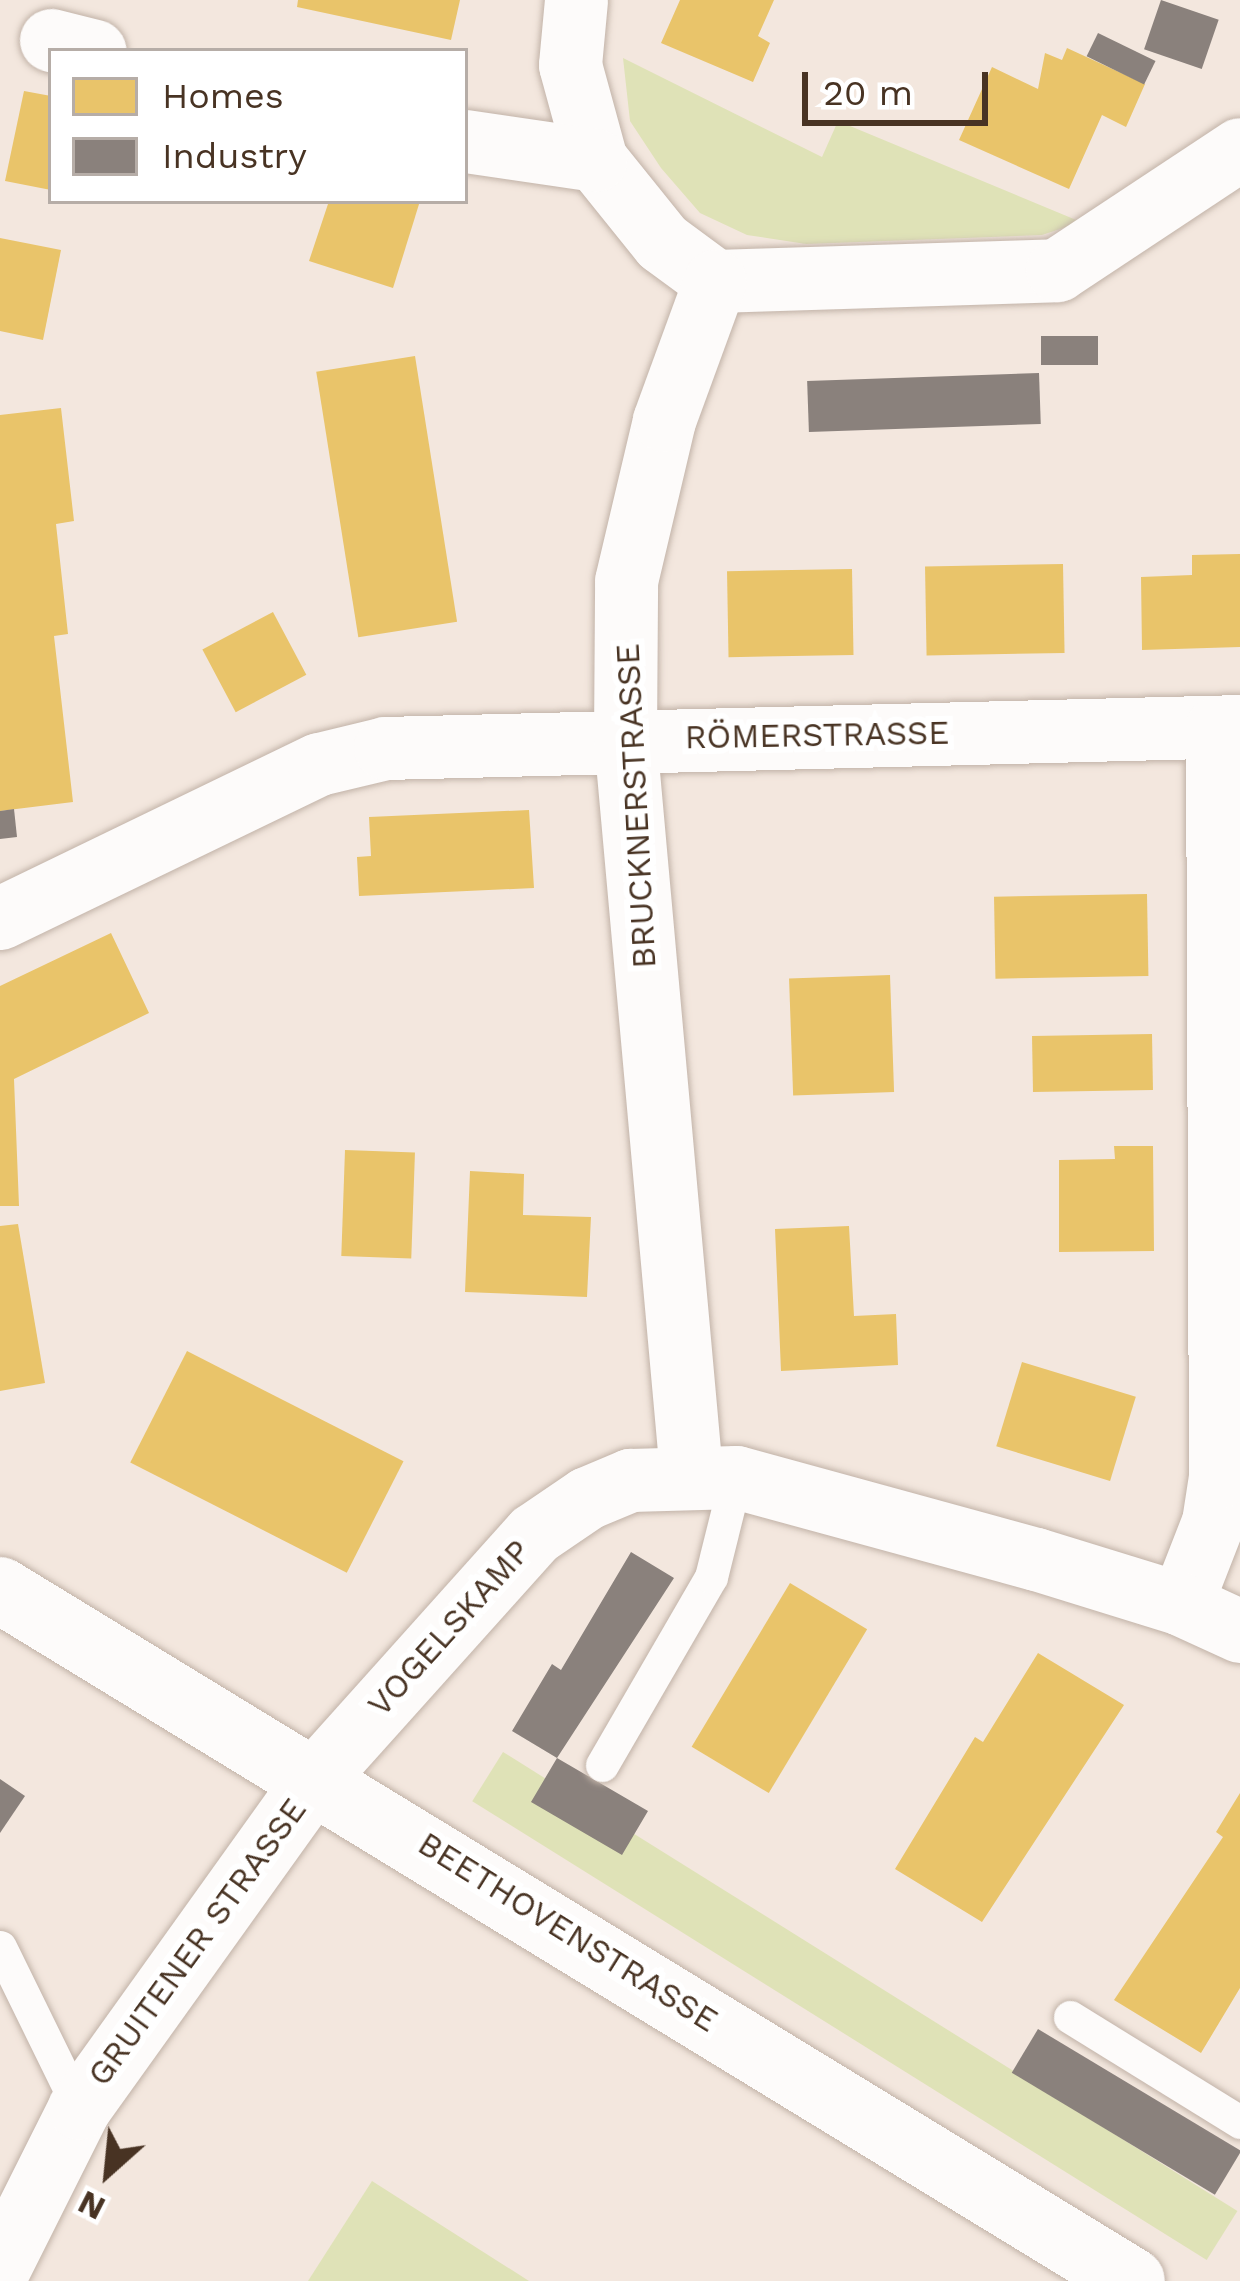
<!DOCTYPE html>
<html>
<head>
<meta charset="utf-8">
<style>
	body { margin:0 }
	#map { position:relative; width:1240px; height:2281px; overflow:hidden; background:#f3e7de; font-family:"Work Sans",sans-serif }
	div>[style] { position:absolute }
	.green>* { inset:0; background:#dfe2b7; transform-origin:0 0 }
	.homes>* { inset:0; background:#e9c46a; transform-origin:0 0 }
	.industry>* { inset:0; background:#8a817c; transform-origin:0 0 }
	.roads { filter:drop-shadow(0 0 3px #c2b3a8) drop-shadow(0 0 3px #c2b3a8) }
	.service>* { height:33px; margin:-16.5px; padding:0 16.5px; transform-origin:16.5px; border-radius:16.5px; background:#fdfbfa }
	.minor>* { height:63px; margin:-31.5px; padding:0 31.5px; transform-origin:31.5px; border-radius:31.5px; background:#fdfbfa }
	.secondary>* { height:66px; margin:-33px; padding:0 33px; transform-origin:33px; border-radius:33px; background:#fdfbfa }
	span { translate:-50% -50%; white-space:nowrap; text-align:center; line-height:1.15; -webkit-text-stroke:12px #fff; paint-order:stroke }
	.street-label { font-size:33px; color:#483323 }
	.legend { position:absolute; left:48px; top:48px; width:420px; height:156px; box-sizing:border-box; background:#fff; border:3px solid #b6ada7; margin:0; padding:15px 21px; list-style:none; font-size:36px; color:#483323 }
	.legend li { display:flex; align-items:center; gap:24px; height:60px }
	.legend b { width:60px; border:3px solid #b6ada7 }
	.north { position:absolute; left:48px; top:2113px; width:120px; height:120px; -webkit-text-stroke:9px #fff; paint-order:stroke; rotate:207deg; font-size:33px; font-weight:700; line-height:48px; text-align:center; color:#483323 }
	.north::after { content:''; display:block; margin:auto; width:42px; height:54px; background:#483323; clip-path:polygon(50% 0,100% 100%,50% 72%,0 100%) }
	.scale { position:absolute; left:802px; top:72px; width:186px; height:54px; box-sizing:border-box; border:6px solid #483323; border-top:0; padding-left:15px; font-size:36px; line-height:42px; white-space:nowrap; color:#483323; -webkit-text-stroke:9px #fff; paint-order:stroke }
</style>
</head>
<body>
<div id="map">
	<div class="green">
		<i style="clip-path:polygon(623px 58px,822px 157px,838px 121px,1081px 222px,1042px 235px,806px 244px,747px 235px,700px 213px,661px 168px,630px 121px)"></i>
		<i style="left:503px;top:1752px;width:866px;height:58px;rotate:32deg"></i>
		<i style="clip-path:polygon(372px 2181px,529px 2281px,308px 2281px)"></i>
	</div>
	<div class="homes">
		<i style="clip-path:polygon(298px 0,460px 0,451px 40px,297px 7px)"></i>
		<i style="clip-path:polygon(680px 0,774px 0,758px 36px,770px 43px,753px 82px,661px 43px)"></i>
		<i style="clip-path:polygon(1067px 48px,1145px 84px,1126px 127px,1102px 115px,1069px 189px,959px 140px,992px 67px,1038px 89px,1045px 53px,1062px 60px)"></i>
		<i style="clip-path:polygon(24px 91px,51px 96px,51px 190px,5px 181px)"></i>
		<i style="clip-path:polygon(329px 201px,420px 201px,393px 288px,309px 261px)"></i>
		<i style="clip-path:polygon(0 238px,61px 250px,43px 340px,0 331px)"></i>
		<i style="left:415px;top:356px;width:269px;height:100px;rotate:81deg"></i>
		<i style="clip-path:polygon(61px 408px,74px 521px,56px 524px,68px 634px,54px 636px,73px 802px,0 811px,0 415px)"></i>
		<i style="clip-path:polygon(1240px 554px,1240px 647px,1142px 650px,1141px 577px,1192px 575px,1192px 555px)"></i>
		<i style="left:1063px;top:564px;width:89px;height:138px;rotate:89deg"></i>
		<i style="left:852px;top:569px;width:86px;height:125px;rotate:89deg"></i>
		<i style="left:273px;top:612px;width:71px;height:80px;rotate:62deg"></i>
		<i style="clip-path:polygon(529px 810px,534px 888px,359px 896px,357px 857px,371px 856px,369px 817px)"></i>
		<i style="left:1147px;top:894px;width:82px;height:153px;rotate:89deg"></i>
		<i style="clip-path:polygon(111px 933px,149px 1013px,14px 1079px,19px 1206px,0 1206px,0 986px)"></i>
		<i style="left:890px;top:975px;width:117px;height:101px;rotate:88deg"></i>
		<i style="left:1152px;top:1034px;width:56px;height:120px;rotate:89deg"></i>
		<i style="clip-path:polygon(1114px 1146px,1153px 1146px,1154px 1251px,1059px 1252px,1059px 1160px,1115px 1159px)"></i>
		<i style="left:345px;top:1150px;width:70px;height:106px;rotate:2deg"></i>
		<i style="clip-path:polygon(470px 1171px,524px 1174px,523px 1215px,591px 1217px,587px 1297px,465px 1292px)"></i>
		<i style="clip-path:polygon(18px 1224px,45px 1383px,0 1391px,0 1226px)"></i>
		<i style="clip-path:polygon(849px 1226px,854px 1316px,896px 1314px,898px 1365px,781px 1371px,775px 1229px)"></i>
		<i style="left:187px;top:1351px;width:243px;height:125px;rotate:27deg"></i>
		<i style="left:1022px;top:1362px;width:119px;height:88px;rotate:17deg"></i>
		<i style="left:790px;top:1583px;width:90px;height:191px;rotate:31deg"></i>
		<i style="clip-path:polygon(1038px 1653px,1124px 1705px,982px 1922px,895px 1869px,975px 1737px,983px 1742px)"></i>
		<i style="clip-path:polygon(1240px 1793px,1240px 1988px,1201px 2053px,1114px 2000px,1223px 1837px,1216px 1832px)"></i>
	</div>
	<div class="industry">
		<i style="left:1161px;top:0;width:61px;height:52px;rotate:19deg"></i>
		<i style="left:1098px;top:33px;width:64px;height:26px;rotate:26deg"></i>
		<i style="left:1041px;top:336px;width:57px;height:29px"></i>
		<i style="left:1039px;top:373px;width:51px;height:232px;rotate:88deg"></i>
		<i style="clip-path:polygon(14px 809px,17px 837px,0 839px,0 811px)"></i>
		<i style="clip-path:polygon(631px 1552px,674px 1578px,557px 1758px,648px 1811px,622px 1855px,531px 1802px,557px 1758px,512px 1731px,552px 1664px,561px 1670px)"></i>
		<i style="clip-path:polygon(0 1779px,25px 1796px,0 1833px)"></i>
		<i style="left:1038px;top:2029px;width:237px;height:51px;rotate:31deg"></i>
	</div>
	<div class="roads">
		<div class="service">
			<i style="left:602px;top:1765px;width:217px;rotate:-59.9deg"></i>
			<i style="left:711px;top:1577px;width:103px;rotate:-76deg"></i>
			<i style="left:0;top:1947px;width:179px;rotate:63.9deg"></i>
			<i style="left:1070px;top:2017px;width:200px;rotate:31.7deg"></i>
		</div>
		<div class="minor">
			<i style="left:576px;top:0;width:65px;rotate:95.3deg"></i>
			<i style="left:570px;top:65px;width:98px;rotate:74.7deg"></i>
			<i style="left:596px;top:160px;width:105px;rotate:51.2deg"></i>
			<i style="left:662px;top:242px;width:66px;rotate:36.3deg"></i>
			<i style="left:51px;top:40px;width:45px;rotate:14deg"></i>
			<i style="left:465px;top:141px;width:132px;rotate:8.3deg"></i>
			<i style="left:715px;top:281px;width:342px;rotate:-1.8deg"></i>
			<i style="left:1057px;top:270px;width:219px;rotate:-33.5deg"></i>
			<i style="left:0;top:918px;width:354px;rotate:-25.8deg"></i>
			<i style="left:319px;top:764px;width:68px;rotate:-13.6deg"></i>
			<i style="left:385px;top:748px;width:855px;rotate:-1.47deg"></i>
			<i style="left:691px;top:1473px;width:737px;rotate:-95.14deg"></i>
			<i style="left:625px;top:739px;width:158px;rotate:-89.6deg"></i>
			<i style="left:626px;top:581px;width:165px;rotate:-76.7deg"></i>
			<i style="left:664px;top:420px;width:148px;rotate:-69.9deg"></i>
			<i style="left:1181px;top:1604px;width:88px;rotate:-68.7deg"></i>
			<i style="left:1213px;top:1522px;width:46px;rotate:-81.2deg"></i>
			<i style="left:1220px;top:1477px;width:750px;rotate:-90.23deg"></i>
			<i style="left:0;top:2266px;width:177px;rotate:-63.4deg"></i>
			<i style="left:79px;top:2108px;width:407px;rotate:-54.4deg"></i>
			<i style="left:316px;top:1777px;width:326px;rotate:-48.1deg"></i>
			<i style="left:534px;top:1534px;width:64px;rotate:-34.2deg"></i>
			<i style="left:587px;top:1498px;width:47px;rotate:-22.7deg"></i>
			<i style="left:630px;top:1480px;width:106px;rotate:-1.6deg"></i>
			<i style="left:736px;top:1477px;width:311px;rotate:15.3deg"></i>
			<i style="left:1036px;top:1559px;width:152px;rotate:17.2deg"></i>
			<i style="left:1181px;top:1604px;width:65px;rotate:24.6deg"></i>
		</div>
		<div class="secondary">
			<i style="left:0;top:1590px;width:1326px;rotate:31.4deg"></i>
		</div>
	</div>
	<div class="street-label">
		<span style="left:817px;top:735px;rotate:-1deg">RÖMERSTRASSE</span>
		<span style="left:636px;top:806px;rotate:-93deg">BRUCKNERSTRASSE</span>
		<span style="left:449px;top:1628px;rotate:-48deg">VOGELSKAMP</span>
		<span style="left:568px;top:1932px;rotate:32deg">BEETHOVENSTRASSE</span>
		<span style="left:197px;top:1942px;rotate:-54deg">GRUITENER STRASSE</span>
	</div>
	<ul class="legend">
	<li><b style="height:33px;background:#e9c46a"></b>Homes</li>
	<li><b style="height:33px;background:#8a817c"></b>Industry</li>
	</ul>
	<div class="north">N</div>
	<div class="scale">20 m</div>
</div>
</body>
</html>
